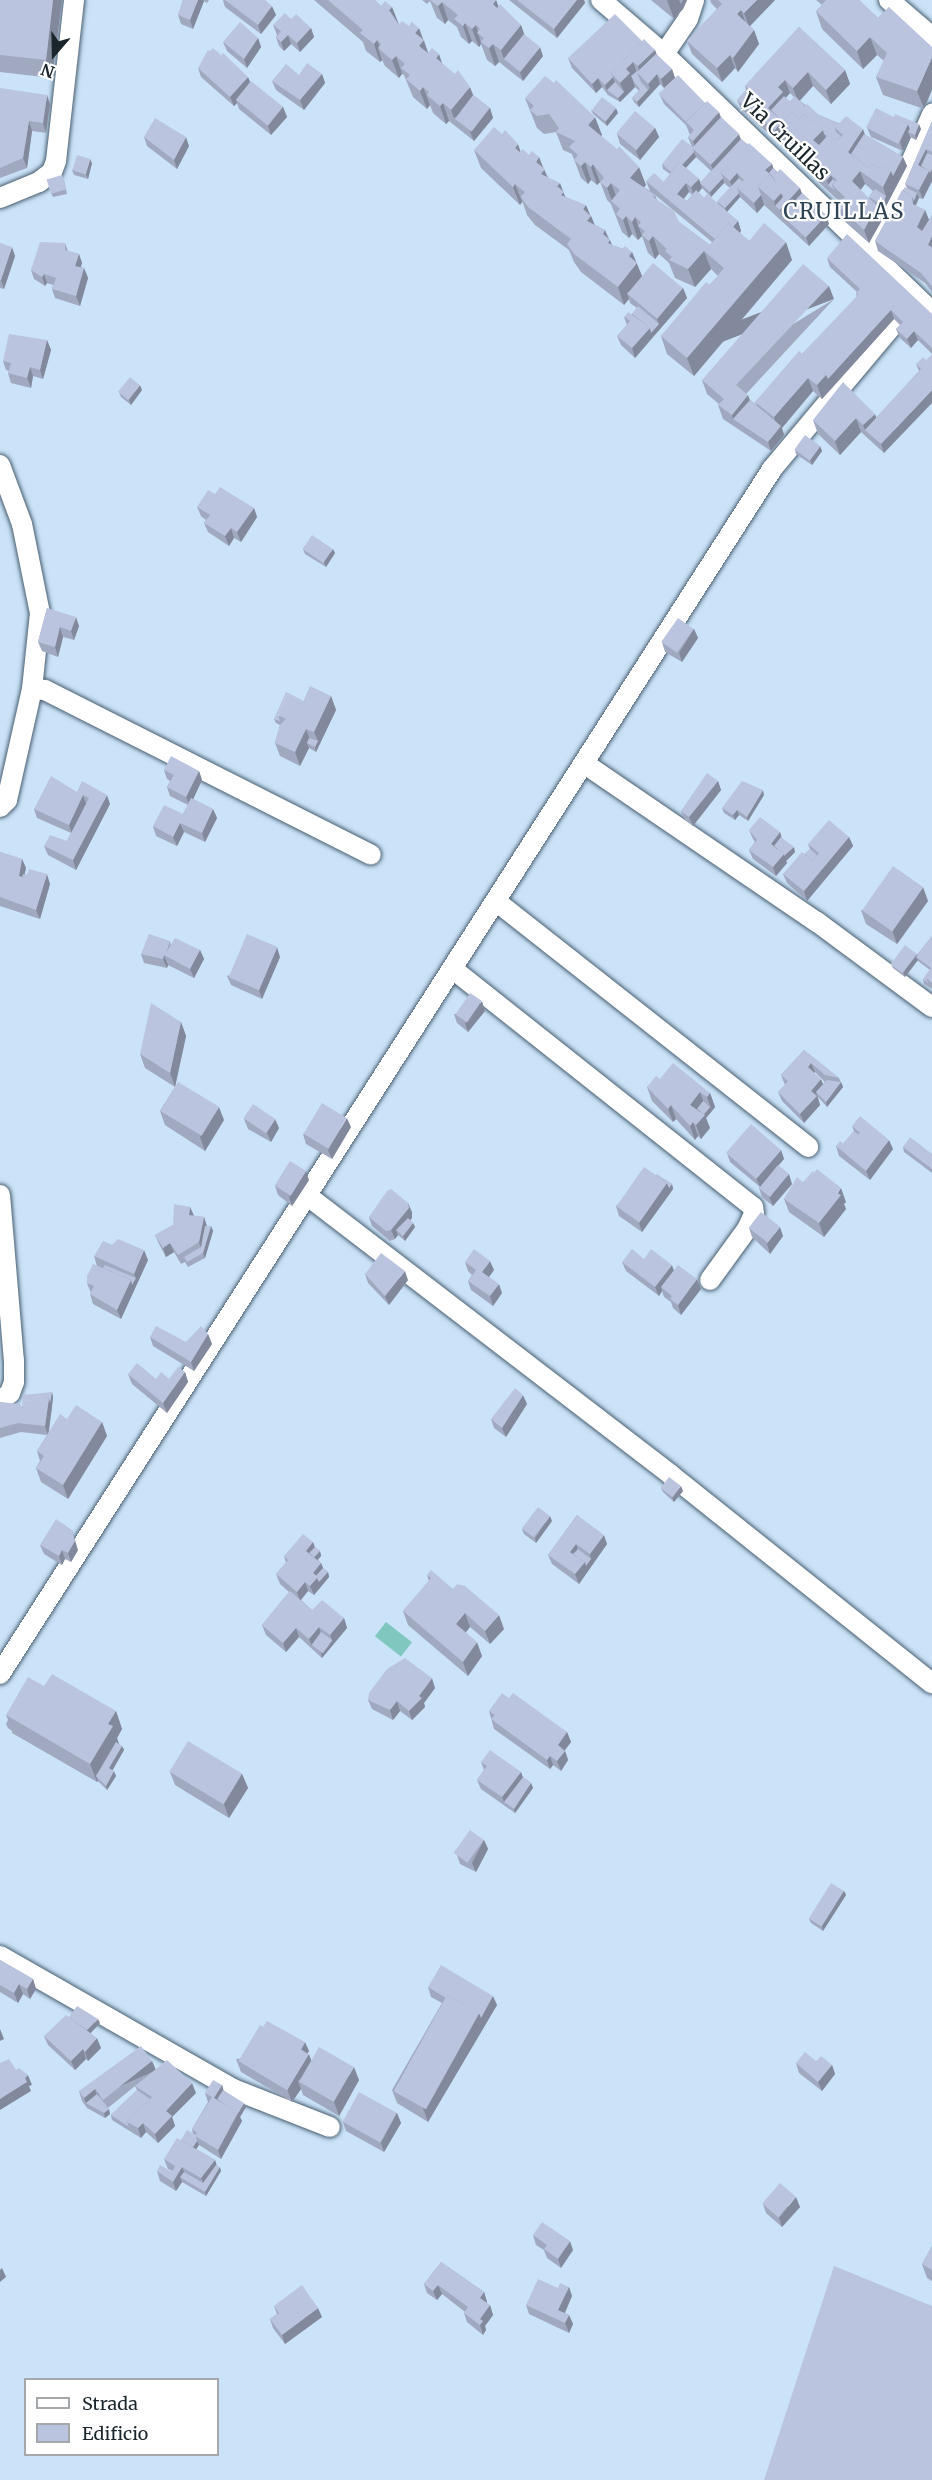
<!DOCTYPE html>
<html>
<head>
<meta charset="utf-8">
<style>
	body { margin:0 }
	#map { position:relative; width:932px; height:2480px; overflow:hidden; background:#cae3f8; font-family:Merriweather,serif }
	div>[style] { position:absolute }
	.water>* { inset:0; background:#80c7c0; transform-origin:0 0 }
	.roads { filter:drop-shadow(0 0 2px #495e70) drop-shadow(0 0 2px #495e70) }
	.minor>* { height:20px; margin:-10px; padding:0 10px; transform-origin:10px; border-radius:10px; background:#fff }
	.wall>* { inset:0; background:#a1a9c0 }
	.shaded-wall>* { inset:0; background:#83899c; transform-origin:0 0 }
	.building>* { inset:0; background:#bbc4df; transform-origin:0 0 }
	span { translate:-50% -50%; white-space:nowrap; text-align:center; line-height:1.15; -webkit-text-stroke:4.5px #fff; paint-order:stroke }
	.street-label { font-size:21px; color:#1b252c }
	.neighbourhood-label { font-size:22px; color:#2e4354; letter-spacing:1.5px }
	.legend { position:absolute; left:24px; top:2378px; width:195px; height:78px; box-sizing:border-box; background:#fff; border:2px solid #a4a8ab; margin:0; padding:8px 10px; list-style:none; font-size:18px; color:#1b252c }
	.legend li { display:flex; align-items:center; gap:12px; height:30px }
	.legend b { width:30px; border:2px solid #a4a8ab }
	.north { position:absolute; left:24px; top:24px; width:60px; height:60px; -webkit-text-stroke:4px #fff; paint-order:stroke; rotate:200deg; font-size:16px; font-weight:700; line-height:24px; text-align:center; color:#1b252c }
	.north::after { content:''; display:block; margin:auto; width:21px; height:27px; background:#1b252c; clip-path:polygon(50% 0,100% 100%,50% 72%,0 100%) }
</style>
</head>
<body>
<div id="map">
	<div class="water">
		<i style="left:386px;top:1622px;width:33px;height:18px;rotate:38deg"></i>
	</div>
	<div class="roads">
		<div class="minor">
			<i style="left:601px;top:0;width:83px;rotate:40.6deg"></i>
			<i style="left:664px;top:54px;width:372px;rotate:43.9deg"></i>
			<i style="left:889px;top:0;width:57px;rotate:40.7deg"></i>
			<i style="left:664px;top:54px;width:42px;rotate:-55.6deg"></i>
			<i style="left:688px;top:19px;width:20px;rotate:-72deg"></i>
			<i style="left:0;top:198px;width:42px;rotate:-22.3deg"></i>
			<i style="left:39px;top:182px;width:16px;rotate:-38deg"></i>
			<i style="left:52px;top:172px;width:12px;rotate:-70deg"></i>
			<i style="left:56px;top:161px;width:162px;rotate:-83.6deg"></i>
			<i style="left:872px;top:251px;width:150px;rotate:-66.3deg"></i>
			<i style="left:0;top:465px;width:63px;rotate:69.6deg"></i>
			<i style="left:22px;top:524px;width:91px;rotate:78.6deg"></i>
			<i style="left:40px;top:613px;width:76px;rotate:96deg"></i>
			<i style="left:32px;top:689px;width:114px;rotate:102.7deg"></i>
			<i style="left:7px;top:800px;width:10px;rotate:135deg"></i>
			<i style="left:32px;top:689px;width:13px;rotate:4deg"></i>
			<i style="left:45px;top:690px;width:365px;rotate:26.8deg"></i>
			<i style="left:585px;top:764px;width:281px;rotate:34.3deg"></i>
			<i style="left:817px;top:922px;width:143px;rotate:36.5deg"></i>
			<i style="left:497px;top:902px;width:396px;rotate:38.2deg"></i>
			<i style="left:454px;top:970px;width:382px;rotate:38.4deg"></i>
			<i style="left:753px;top:1207px;width:7px;rotate:82deg"></i>
			<i style="left:754px;top:1214px;width:17px;rotate:115deg"></i>
			<i style="left:747px;top:1229px;width:63px;rotate:126deg"></i>
			<i style="left:0;top:1195px;width:166px;rotate:85.2deg"></i>
			<i style="left:14px;top:1360px;width:22px;rotate:90deg"></i>
			<i style="left:14px;top:1382px;width:12px;rotate:110deg"></i>
			<i style="left:10px;top:1393px;width:13px;rotate:141deg"></i>
			<i style="left:309px;top:1197px;width:456px;rotate:37.5deg"></i>
			<i style="left:671px;top:1475px;width:334px;rotate:38.6deg"></i>
			<i style="left:0;top:1674px;width:1431px;rotate:-57.35deg"></i>
			<i style="left:772px;top:469px;width:193px;rotate:-50deg"></i>
			<i style="left:0;top:1956px;width:268px;rotate:29.7deg"></i>
			<i style="left:233px;top:2089px;width:104px;rotate:21.4deg"></i>
		</div>
	</div>
	<div class="wall">
		<i style="clip-path:polygon(0 0,62px 0,52px 78px,0 72px)"></i>
		<i style="clip-path:polygon(183px 0,209px 0,207px 3px,204px 1px,193px 29px,181px 24px,178px 15px)"></i>
		<i style="clip-path:polygon(223px 0,265px 0,276px 15px,261px 34px,225px 7px)"></i>
		<i style="clip-path:polygon(314px 0,375px 0,381px 6px,392px 7px,399px 25px,424px 40px,428px 53px,442px 64px,473px 95px,490px 108px,493px 118px,474px 141px,449px 121px,446px 124px,433px 113px,430px 105px,427px 109px,413px 97px,404px 75px,402px 74px,399px 78px,385px 66px,382px 60px,380px 62px,366px 51px,363px 42px)"></i>
		<i style="clip-path:polygon(422px 0,496px 0,498px 6px,521px 25px,524px 34px,543px 56px,523px 81px,499px 62px,495px 66px,487px 60px,481px 44px,479px 47px,472px 41px,469px 44px,461px 37px,457px 27px,448px 20px,445px 24px,437px 18px,430px 1px,427px 4px)"></i>
		<i style="clip-path:polygon(509px 0,584px 0,585px 3px,557px 38px)"></i>
		<i style="clip-path:polygon(651px 0,687px 0,683px 9px,674px 19px)"></i>
		<i style="clip-path:polygon(710px 0,775px 0,750px 26px,754px 30px,759px 44px,738px 72px,735px 68px,722px 82px,692px 54px,687px 41px,717px 9px,711px 3px)"></i>
		<i style="clip-path:polygon(816px 0,859px 0,878px 18px,889px 7px,924px 109px,883px 95px,876px 77px,884px 61px,877px 55px,863px 69px,822px 29px,816px 11px,822px 5px)"></i>
		<i style="clip-path:polygon(291px 19px,311px 28px,314px 37px,300px 52px,291px 44px,284px 51px,279px 46px,276px 37px,277px 35px,273px 25px)"></i>
		<i style="clip-path:polygon(evenodd,799px 27px,845px 70px,850px 84px,831px 104px,813px 86px,800px 101px,819px 115px,864px 134px,903px 157px,907px 166px,884px 210px,875px 205px,882px 220px,869px 243px,842px 219px,837px 205px,840px 202px,810px 174px,805px 160px,806px 159px,794px 146px,783px 140px,780px 144px,741px 109px,737px 100px,746px 90px,745px 86px,799px 27px,790px 93px,794px 97px,790px 102px,786px 98px,790px 93px,799px 27px,865px 184px,873px 191px,869px 197px,869px 199px,860px 190px,865px 184px)"></i>
		<i style="clip-path:polygon(258px 38px,261px 47px,247px 68px,227px 51px,223px 42px)"></i>
		<i style="clip-path:polygon(642px 41px,655px 50px,656px 54px,672px 69px,675px 78px,664px 88px,660px 84px,639px 107px,634px 102px,632px 98px,639px 91px,635px 87px,620px 102px,608px 95px,602px 87px,596px 93px,572px 68px,568px 58px)"></i>
		<i style="clip-path:polygon(198px 68px,250px 82px,283px 107px,287px 117px,271px 135px,239px 109px,237px 103px,234px 106px,201px 77px)"></i>
		<i style="clip-path:polygon(322px 74px,325px 83px,304px 110px,276px 90px,272px 81px,299px 75px)"></i>
		<i style="clip-path:polygon(0 88px,50px 104px,46px 133px,32px 131px,27px 168px,0 178px)"></i>
		<i style="clip-path:polygon(evenodd,660px 95px,705px 103px,721px 117px,741px 139px,772px 164px,773px 168px,802px 193px,826px 215px,829px 224px,809px 246px,764px 205px,757px 213px,740px 197px,727px 212px,738px 221px,741px 231px,740px 233px,749px 241px,792px 260px,694px 376px,667px 354px,661px 336px,718px 276px,711px 269px,695px 287px,675px 278px,669px 263px,659px 254px,655px 259px,648px 253px,642px 236px,638px 240px,632px 234px,629px 238px,622px 232px,611px 204px,607px 200px,601px 184px,600px 182px,597px 185px,591px 180px,588px 184px,581px 178px,572px 154px,563px 150px,556px 132px,544px 134px,537px 128px,525px 98px,602px 135px,601px 136px,646px 185px,644px 187px,650px 191px,646px 181px,664px 182px,670px 174px,663px 169px,662px 164px,692px 147px,688px 137px,690px 135px,686px 125px,664px 104px,660px 95px,696px 157px,711px 171px,700px 183px,699px 179px,686px 168px,696px 157px,660px 95px,724px 183px,730px 188px,717px 203px,704px 198px,698px 192px,702px 188px,711px 197px,724px 183px,660px 95px,689px 192px,692px 195px,687px 201px,684px 199px,689px 192px,660px 95px,655px 195px,712px 242px,710px 245px,679px 222px,657px 200px,655px 195px)"></i>
		<i style="clip-path:polygon(591px 110px,618px 113px,607px 126px,593px 114px)"></i>
		<i style="clip-path:polygon(894px 117px,921px 129px,916px 140px,910px 137px,903px 151px,871px 137px,867px 128px)"></i>
		<i style="clip-path:polygon(932px 121px,932px 181px,923px 199px,919px 198px,916px 206px,925px 210px,929px 220px,932px 215px,932px 292px,925px 283px,878px 251px,875px 241px,903px 190px,907px 188px,905px 184px)"></i>
		<i style="clip-path:polygon(655px 128px,659px 137px,640px 160px,620px 144px,617px 134px)"></i>
		<i style="clip-path:polygon(144px 137px,189px 146px,177px 169px,147px 146px)"></i>
		<i style="clip-path:polygon(474px 150px,520px 152px,543px 167px,548px 177px,562px 190px,565px 196px,591px 216px,595px 225px,605px 230px,612px 245px,632px 252px,642px 276px,683px 288px,687px 298px,635px 358px,621px 345px,617px 336px,627px 325px,624px 317px,632px 314px,637px 308px,630px 303px,629px 299px,624px 305px,581px 272px,574px 262px,569px 250px,535px 225px,527px 215px,523px 203px,522px 202px,520px 205px,481px 168px)"></i>
		<i style="clip-path:polygon(92px 163px,88px 179px,74px 175px,72px 170px)"></i>
		<i style="clip-path:polygon(64px 180px,67px 194px,53px 197px,51px 193px)"></i>
		<i style="clip-path:polygon(0 243px,15px 256px,4px 289px,0 288px)"></i>
		<i style="clip-path:polygon(65px 243px,68px 251px,79px 254px,82px 263px,81px 267px,84px 268px,88px 278px,80px 306px,55px 298px,52px 289px,53px 285px,47px 283px,45px 286px,34px 279px,31px 270px)"></i>
		<i style="clip-path:polygon(827px 258px,932px 314px,932px 354px,918px 340px,911px 348px,900px 338px,896px 329px,900px 325px,894px 319px,822px 399px,813px 391px,782px 428px,784px 435px,771px 451px,723px 419px,718px 405px,719px 404px,707px 394px,702px 380px,834px 299px,746px 394px,750px 400px,757px 405px,755px 402px,802px 354px,857px 297px,856px 293px,857px 292px,830px 267px)"></i>
		<i style="clip-path:polygon(47px 340px,51px 350px,43px 379px,33px 376px,31px 388px,11px 383px,8px 373px,9px 371px,6px 370px,3px 361px)"></i>
		<i style="clip-path:polygon(926px 360px,884px 453px,861px 432px,840px 455px,818px 434px,813px 420px,876px 418px,919px 371px,916px 364px)"></i>
		<i style="clip-path:polygon(142px 390px,131px 405px,121px 397px,119px 392px)"></i>
		<i style="clip-path:polygon(820px 446px,822px 451px,812px 465px,796px 454px,795px 450px)"></i>
		<i style="clip-path:polygon(215px 494px,254px 508px,257px 517px,241px 542px,234px 538px,229px 546px,208px 532px,204px 523px,206px 520px,201px 516px,197px 507px)"></i>
		<i style="clip-path:polygon(303px 549px,335px 553px,326px 567px,305px 554px)"></i>
		<i style="clip-path:polygon(47px 608px,79px 626px,74px 640px,63px 637px,58px 657px,42px 651px,38px 642px)"></i>
		<i style="clip-path:polygon(694px 629px,698px 638px,682px 662px,665px 652px,662px 642px)"></i>
		<i style="clip-path:polygon(331px 696px,336px 710px,316px 752px,309px 748px,300px 766px,280px 756px,275px 743px,280px 725px,276px 723px,274px 719px,304px 701px)"></i>
		<i style="clip-path:polygon(164px 770px,199px 771px,202px 780px,193px 799px,213px 809px,217px 818px,205px 842px,184px 832px,177px 846px,156px 836px,153px 826px,183px 814px,188px 805px,170px 796px,167px 787px,170px 781px,167px 779px)"></i>
		<i style="clip-path:polygon(718px 781px,721px 790px,693px 826px,685px 820px,681px 811px)"></i>
		<i style="clip-path:polygon(77px 792px,110px 804px,76px 870px,48px 855px,44px 846px,67px 841px,71px 833px,37px 818px,34px 809px)"></i>
		<i style="clip-path:polygon(764px 795px,748px 821px,739px 815px,735px 820px,724px 813px,722px 808px)"></i>
		<i style="clip-path:polygon(749px 830px,780px 832px,781px 837px,795px 852px,786px 861px,787px 863px,776px 876px,753px 859px,749px 850px,755px 842px,753px 839px)"></i>
		<i style="clip-path:polygon(849px 837px,853px 846px,807px 901px,787px 883px,783px 874px,805px 854px,810px 849px,808px 844px)"></i>
		<i style="clip-path:polygon(0 852px,22px 859px,26px 868px,24px 874px,50px 884px,40px 919px,0 906px)"></i>
		<i style="clip-path:polygon(928px 901px,897px 944px,866px 924px,861px 910px)"></i>
		<i style="clip-path:polygon(932px 936px,932px 989px,924px 984px,923px 979px,930px 970px,918px 961px,918px 960px,905px 977px,893px 968px,891px 964px,917px 955px)"></i>
		<i style="clip-path:polygon(170px 941px,171px 945px,200px 950px,204px 959px,194px 978px,168px 965px,167px 968px,144px 963px,141px 954px)"></i>
		<i style="clip-path:polygon(280px 957px,262px 999px,231px 985px,227px 976px)"></i>
		<i style="clip-path:polygon(485px 1011px,468px 1032px,457px 1023px,454px 1014px)"></i>
		<i style="clip-path:polygon(181px 1022px,186px 1036px,175px 1087px,224px 1120px,205px 1151px,165px 1125px,160px 1111px,175px 1087px,145px 1068px,140px 1054px)"></i>
		<i style="clip-path:polygon(evenodd,804px 1050px,839px 1078px,843px 1087px,827px 1107px,818px 1097px,820px 1105px,804px 1123px,782px 1101px,778px 1092px,785px 1085px,781px 1075px,804px 1050px,815px 1072px,825px 1082px,823px 1084px,814px 1073px,815px 1072px)"></i>
		<i style="clip-path:polygon(660px 1079px,710px 1093px,715px 1107px,706px 1118px,710px 1128px,701px 1139px,698px 1136px,695px 1140px,676px 1119px,673px 1122px,652px 1101px,647px 1087px)"></i>
		<i style="clip-path:polygon(244px 1119px,279px 1128px,271px 1142px,248px 1129px)"></i>
		<i style="clip-path:polygon(852px 1126px,893px 1149px,870px 1180px,839px 1156px,836px 1146px,843px 1144px,854px 1131px)"></i>
		<i style="clip-path:polygon(351px 1127px,332px 1159px,306px 1144px,303px 1134px)"></i>
		<i style="clip-path:polygon(903px 1147px,932px 1154px,932px 1173px,904px 1152px)"></i>
		<i style="clip-path:polygon(781px 1150px,784px 1159px,778px 1166px,792px 1184px,773px 1206px,762px 1197px,759px 1188px,760px 1187px,730px 1162px,727px 1153px)"></i>
		<i style="clip-path:polygon(656px 1175px,672px 1184px,673px 1189px,642px 1232px,619px 1216px,616px 1206px)"></i>
		<i style="clip-path:polygon(309px 1180px,292px 1206px,278px 1195px,275px 1186px)"></i>
		<i style="clip-path:polygon(803px 1182px,846px 1202px,844px 1204px,846px 1209px,824px 1237px,789px 1212px,784px 1199px)"></i>
		<i style="clip-path:polygon(190px 1207px,194px 1216px,204px 1217px,207px 1226px,211px 1226px,213px 1231px,205px 1258px,188px 1267px,185px 1262px,181px 1264px,174px 1252px,166px 1257px,159px 1244px,155px 1235px,173px 1225px)"></i>
		<i style="clip-path:polygon(412px 1212px,412px 1218px,410px 1220px,413px 1223px,415px 1227px,405px 1241px,398px 1235px,395px 1239px,390px 1241px,372px 1226px,369px 1217px)"></i>
		<i style="clip-path:polygon(749px 1228px,783px 1236px,770px 1254px,752px 1237px)"></i>
		<i style="clip-path:polygon(94px 1256px,148px 1260px,121px 1319px,93px 1304px,90px 1294px,91px 1293px,87px 1283px,97px 1266px)"></i>
		<i style="clip-path:polygon(644px 1259px,674px 1271px,701px 1289px,681px 1315px,673px 1308px,671px 1302px,664px 1297px,662px 1291px,659px 1296px,626px 1271px,622px 1262px)"></i>
		<i style="clip-path:polygon(465px 1262px,494px 1270px,489px 1277px,502px 1293px,493px 1306px,471px 1290px,468px 1281px,472px 1275px,468px 1271px)"></i>
		<i style="clip-path:polygon(365px 1274px,408px 1280px,389px 1305px,368px 1283px)"></i>
		<i style="clip-path:polygon(208px 1334px,212px 1344px,194px 1371px,153px 1346px,150px 1337px,186px 1342px)"></i>
		<i style="clip-path:polygon(185px 1372px,188px 1382px,167px 1413px,132px 1384px,128px 1374px,156px 1379px,169px 1379px)"></i>
		<i style="clip-path:polygon(52px 1392px,53px 1397px,49px 1432px,67px 1419px,102px 1422px,107px 1436px,68px 1499px,41px 1482px,36px 1468px,40px 1461px,37px 1451px,47px 1435px,21px 1432px,0 1438px,0 1402px,22px 1407px)"></i>
		<i style="clip-path:polygon(527px 1404px,506px 1437px,494px 1428px,491px 1419px)"></i>
		<i style="clip-path:polygon(661px 1488px,683px 1491px,674px 1502px,663px 1492px)"></i>
		<i style="clip-path:polygon(577px 1515px,607px 1544px,579px 1584px,552px 1564px,548px 1555px)"></i>
		<i style="clip-path:polygon(552px 1521px,536px 1543px,524px 1534px,522px 1529px)"></i>
		<i style="clip-path:polygon(313px 1542px,315px 1547px,320px 1551px,321px 1556px,318px 1560px,321px 1563px,323px 1568px,328px 1572px,329px 1577px,314px 1595px,308px 1591px,301px 1600px,312px 1610px,344px 1618px,347px 1628px,322px 1658px,299px 1637px,286px 1652px,266px 1635px,262px 1625px,289px 1592px,280px 1584px,276px 1574px,286px 1563px,284px 1556px)"></i>
		<i style="clip-path:polygon(40px 1545px,78px 1550px,71px 1562px,65px 1559px,62px 1565px,44px 1554px)"></i>
		<i style="clip-path:polygon(427px 1575px,453px 1589px,504px 1629px,490px 1644px,470px 1627px,466px 1632px,482px 1656px,468px 1676px,408px 1625px,403px 1611px,429px 1581px)"></i>
		<i style="clip-path:polygon(435px 1688px,424px 1703px,425px 1707px,412px 1720px,400px 1711px,393px 1720px,372px 1709px,368px 1700px)"></i>
		<i style="clip-path:polygon(509px 1698px,567px 1732px,571px 1742px,565px 1750px,568px 1760px,561px 1771px,553px 1765px,550px 1769px,494px 1729px,489px 1711px)"></i>
		<i style="clip-path:polygon(116px 1711px,122px 1729px,117px 1738px,119px 1744px,122px 1746px,124px 1750px,112px 1770px,116px 1776px,107px 1790px,98px 1781px,97px 1782px,12px 1733px,12px 1731px,8px 1728px,6px 1724px,8px 1720px,6px 1715px)"></i>
		<i style="clip-path:polygon(481px 1762px,521px 1772px,523px 1777px,531px 1783px,533px 1788px,515px 1813px,481px 1789px,477px 1780px,484px 1770px)"></i>
		<i style="clip-path:polygon(170px 1772px,242px 1774px,248px 1788px,229px 1818px,175px 1785px)"></i>
		<i style="clip-path:polygon(484px 1840px,488px 1849px,476px 1872px,460px 1864px,457px 1855px)"></i>
		<i style="clip-path:polygon(844px 1891px,846px 1895px,823px 1931px,811px 1923px,809px 1919px)"></i>
		<i style="clip-path:polygon(0 1960px,33px 1979px,36px 1989px,30px 1999px,23px 1994px,18px 2003px,0 1992px)"></i>
		<i style="clip-path:polygon(428px 1987px,497px 2005px,428px 2122px,397px 2103px,392px 2090px,442px 2003px,431px 1997px)"></i>
		<i style="clip-path:polygon(69px 2017px,100px 2023px,90px 2033px,101px 2048px,88px 2061px,86px 2059px,75px 2070px,48px 2045px,44px 2036px)"></i>
		<i style="clip-path:polygon(309px 2051px,307px 2054px,311px 2060px,359px 2080px,339px 2116px,303px 2095px,301px 2089px,292px 2102px,241px 2072px,236px 2059px)"></i>
		<i style="clip-path:polygon(152px 2061px,155px 2069px,196px 2093px,172px 2117px,175px 2126px,158px 2143px,146px 2132px,141px 2138px,112px 2120px,111px 2115px,137px 2090px,135px 2086px,108px 2108px,110px 2114px,105px 2118px,87px 2108px,82px 2101px,79px 2091px)"></i>
		<i style="clip-path:polygon(816px 2061px,832px 2065px,835px 2074px,822px 2091px,799px 2073px,796px 2063px)"></i>
		<i style="clip-path:polygon(222px 2085px,223px 2090px,246px 2107px,240px 2117px,242px 2121px,221px 2159px,199px 2145px,196px 2149px,215px 2160px,216px 2165px,221px 2171px,206px 2196px,182px 2182px,176px 2191px,160px 2181px,157px 2171px,172px 2172px,172px 2171px,168px 2169px,164px 2159px,181px 2140px,193px 2134px,192px 2129px,208px 2102px,205px 2093px)"></i>
		<i style="clip-path:polygon(397px 2113px,401px 2123px,384px 2152px,346px 2131px,343px 2122px)"></i>
		<i style="clip-path:polygon(763px 2204px,800px 2207px,782px 2227px,766px 2213px)"></i>
		<i style="clip-path:polygon(533px 2235px,573px 2250px,561px 2268px,547px 2258px,544px 2250px,536px 2245px)"></i>
		<i style="clip-path:polygon(932px 2246px,932px 2281px,927px 2278px,922px 2264px)"></i>
		<i style="clip-path:polygon(441px 2262px,484px 2292px,487px 2302px,487px 2303px,490px 2305px,493px 2315px,485px 2326px,486px 2330px,483px 2335px,467px 2322px,464px 2313px,465px 2312px,442px 2294px,437px 2300px,427px 2293px,424px 2284px)"></i>
		<i style="clip-path:polygon(569px 2287px,572px 2296px,565px 2313px,569px 2315px,573px 2324px,569px 2333px,529px 2314px,526px 2305px,558px 2288px)"></i>
		<i style="clip-path:polygon(274px 2306px,322px 2317px,285px 2344px,273px 2328px,270px 2319px,277px 2314px)"></i>
	</div>
	<div class="shaded-wall">
		<i style="clip-path:polygon(53px 0,62px 0,52px 78px,46px 60px)"></i>
		<i style="clip-path:polygon(198px 0,203px 0,204px 1px,193px 29px,190px 20px)"></i>
		<i style="clip-path:polygon(496px 0,503px 18px,493px 4px)"></i>
		<i style="clip-path:polygon(572px 0,584px 0,585px 3px,557px 38px,554px 29px)"></i>
		<i style="clip-path:polygon(667px 0,679px 0,683px 9px,674px 19px)"></i>
		<i style="clip-path:polygon(683px 0,687px 0,683px 9px,681px 4px)"></i>
		<i style="clip-path:polygon(757px 0,775px 0,749px 27px,744px 13px)"></i>
		<i style="clip-path:polygon(442px 2px,448px 20px,445px 24px,438px 6px)"></i>
		<i style="clip-path:polygon(272px 6px,276px 15px,261px 34px,258px 25px)"></i>
		<i style="clip-path:polygon(392px 7px,399px 25px,389px 10px)"></i>
		<i style="clip-path:polygon(741px 10px,746px 24px,737px 14px)"></i>
		<i style="clip-path:polygon(465px 23px,472px 41px,469px 44px,463px 26px)"></i>
		<i style="clip-path:polygon(476px 25px,481px 44px,479px 47px,472px 29px)"></i>
		<i style="clip-path:polygon(521px 25px,527px 43px,504px 59px,501px 50px)"></i>
		<i style="clip-path:polygon(311px 28px,314px 37px,300px 52px,297px 43px)"></i>
		<i style="clip-path:polygon(419px 28px,430px 58px,426px 64px,415px 33px)"></i>
		<i style="clip-path:polygon(754px 30px,759px 44px,738px 72px,733px 58px)"></i>
		<i style="clip-path:polygon(288px 35px,291px 44px,284px 51px,281px 42px)"></i>
		<i style="clip-path:polygon(870px 37px,877px 55px,863px 69px,857px 51px)"></i>
		<i style="clip-path:polygon(258px 38px,261px 47px,247px 68px,244px 59px)"></i>
		<i style="clip-path:polygon(377px 40px,381px 50px,378px 48px,382px 60px,380px 62px,374px 44px)"></i>
		<i style="clip-path:polygon(493px 44px,499px 62px,495px 66px,489px 48px)"></i>
		<i style="clip-path:polygon(540px 47px,543px 56px,523px 81px,520px 72px)"></i>
		<i style="clip-path:polygon(655px 50px,660px 63px,641px 77px,638px 66px)"></i>
		<i style="clip-path:polygon(439px 54px,445px 72px,436px 58px)"></i>
		<i style="clip-path:polygon(730px 55px,735px 68px,722px 82px,717px 68px)"></i>
		<i style="clip-path:polygon(396px 56px,402px 74px,399px 78px,392px 60px)"></i>
		<i style="clip-path:polygon(932px 57px,932px 90px,924px 109px,917px 91px)"></i>
		<i style="clip-path:polygon(633px 62px,638px 76px,633px 81px,635px 87px,620px 102px,618px 98px,624px 92px,620px 83px,614px 76px)"></i>
		<i style="clip-path:polygon(672px 69px,675px 78px,664px 88px,661px 79px)"></i>
		<i style="clip-path:polygon(845px 70px,850px 84px,831px 104px,826px 90px)"></i>
		<i style="clip-path:polygon(808px 72px,813px 86px,798px 102px,793px 88px)"></i>
		<i style="clip-path:polygon(322px 74px,325px 83px,304px 110px,300px 100px)"></i>
		<i style="clip-path:polygon(657px 74px,660px 84px,639px 107px,637px 102px,650px 88px,648px 84px)"></i>
		<i style="clip-path:polygon(248px 77px,252px 86px,236px 100px,237px 103px,234px 106px,230px 97px)"></i>
		<i style="clip-path:polygon(613px 77px,616px 86px,607px 90px,608px 95px,605px 85px)"></i>
		<i style="clip-path:polygon(598px 78px,602px 87px,596px 93px,592px 84px)"></i>
		<i style="clip-path:polygon(785px 80px,790px 93px,785px 98px,776px 118px,768px 108px,778px 87px)"></i>
		<i style="clip-path:polygon(423px 87px,430px 105px,427px 109px,420px 91px)"></i>
		<i style="clip-path:polygon(470px 87px,477px 105px,454px 118px,451px 110px)"></i>
		<i style="clip-path:polygon(47px 95px,50px 104px,46px 133px,43px 123px)"></i>
		<i style="clip-path:polygon(443px 103px,449px 121px,446px 124px,440px 106px)"></i>
		<i style="clip-path:polygon(283px 107px,287px 117px,271px 135px,268px 126px)"></i>
		<i style="clip-path:polygon(490px 108px,493px 118px,474px 141px,470px 132px)"></i>
		<i style="clip-path:polygon(616px 108px,618px 113px,607px 126px,605px 121px)"></i>
		<i style="clip-path:polygon(719px 112px,724px 126px,696px 150px,693px 141px)"></i>
		<i style="clip-path:polygon(595px 117px,602px 135px,595px 143px,588px 125px)"></i>
		<i style="clip-path:polygon(29px 121px,32px 131px,27px 168px,23px 158px)"></i>
		<i style="clip-path:polygon(908px 124px,911px 133px,908px 132px,910px 137px,903px 151px,900px 142px)"></i>
		<i style="clip-path:polygon(919px 124px,921px 129px,916px 140px,915px 135px)"></i>
		<i style="clip-path:polygon(778px 126px,783px 140px,780px 144px,775px 130px)"></i>
		<i style="clip-path:polygon(655px 128px,659px 137px,640px 160px,636px 151px)"></i>
		<i style="clip-path:polygon(863px 129px,868px 143px,850px 156px,848px 152px)"></i>
		<i style="clip-path:polygon(823px 130px,828px 144px,820px 152px,813px 140px)"></i>
		<i style="clip-path:polygon(739px 134px,742px 143px,715px 174px,711px 165px)"></i>
		<i style="clip-path:polygon(186px 137px,189px 146px,177px 169px,174px 160px)"></i>
		<i style="clip-path:polygon(518px 144px,524px 162px,515px 148px)"></i>
		<i style="clip-path:polygon(926px 149px,929px 158px,923px 171px,918px 165px)"></i>
		<i style="clip-path:polygon(694px 152px,696px 157px,675px 179px,673px 175px)"></i>
		<i style="clip-path:polygon(539px 157px,551px 187px,548px 192px,536px 162px)"></i>
		<i style="clip-path:polygon(903px 157px,907px 166px,884px 210px,882px 205px,886px 196px,883px 187px,891px 171px)"></i>
		<i style="clip-path:polygon(90px 159px,92px 163px,88px 179px,86px 174px)"></i>
		<i style="clip-path:polygon(585px 162px,591px 180px,588px 184px,581px 166px)"></i>
		<i style="clip-path:polygon(593px 164px,600px 182px,597px 185px,591px 167px)"></i>
		<i style="clip-path:polygon(772px 164px,775px 173px,770px 178px,765px 170px)"></i>
		<i style="clip-path:polygon(639px 167px,646px 185px,636px 196px,630px 178px)"></i>
		<i style="clip-path:polygon(932px 169px,932px 181px,923px 199px,919px 190px,929px 171px)"></i>
		<i style="clip-path:polygon(860px 171px,865px 184px,857px 195px,852px 181px)"></i>
		<i style="clip-path:polygon(737px 173px,741px 183px,733px 190px,730px 181px)"></i>
		<i style="clip-path:polygon(831px 175px,836px 187px,828px 185px,827px 180px)"></i>
		<i style="clip-path:polygon(723px 178px,724px 183px,711px 197px,710px 192px)"></i>
		<i style="clip-path:polygon(699px 179px,702px 188px,695px 197px,691px 187px)"></i>
		<i style="clip-path:polygon(560px 183px,570px 210px,568px 213px,557px 186px)"></i>
		<i style="clip-path:polygon(611px 183px,618px 201px,613px 203px,607px 188px)"></i>
		<i style="clip-path:polygon(686px 183px,689px 192px,680px 203px,677px 194px)"></i>
		<i style="clip-path:polygon(515px 184px,522px 202px,520px 205px,513px 187px)"></i>
		<i style="clip-path:polygon(800px 188px,805px 202px,782px 215px,780px 210px,775px 206px,774px 201px,782px 192px)"></i>
		<i style="clip-path:polygon(739px 193px,740px 197px,726px 213px,725px 208px)"></i>
		<i style="clip-path:polygon(917px 193px,919px 198px,915px 206px,913px 204px,912px 197px)"></i>
		<i style="clip-path:polygon(761px 195px,764px 205px,757px 213px,754px 203px)"></i>
		<i style="clip-path:polygon(586px 205px,591px 217px,591px 216px,598px 234px,587px 221px,583px 209px)"></i>
		<i style="clip-path:polygon(877px 206px,882px 220px,869px 243px,864px 230px)"></i>
		<i style="clip-path:polygon(925px 210px,929px 220px,921px 236px,917px 227px)"></i>
		<i style="clip-path:polygon(826px 215px,829px 224px,809px 246px,806px 237px)"></i>
		<i style="clip-path:polygon(626px 216px,632px 234px,629px 238px,623px 220px)"></i>
		<i style="clip-path:polygon(635px 217px,642px 236px,638px 240px,632px 222px)"></i>
		<i style="clip-path:polygon(738px 221px,741px 231px,723px 251px,719px 242px)"></i>
		<i style="clip-path:polygon(605px 230px,609px 241px,610px 240px,617px 258px,603px 234px)"></i>
		<i style="clip-path:polygon(653px 236px,659px 254px,655px 259px,649px 241px)"></i>
		<i style="clip-path:polygon(932px 236px,932px 253px,928px 245px)"></i>
		<i style="clip-path:polygon(786px 242px,792px 260px,694px 376px,687px 358px)"></i>
		<i style="clip-path:polygon(12px 247px,15px 256px,4px 289px,1px 280px)"></i>
		<i style="clip-path:polygon(704px 251px,711px 269px,695px 287px,688px 269px)"></i>
		<i style="clip-path:polygon(632px 252px,644px 281px,627px 293px,629px 299px,624px 305px,618px 287px,629px 256px)"></i>
		<i style="clip-path:polygon(79px 254px,82px 263px,78px 275px,75px 266px)"></i>
		<i style="clip-path:polygon(84px 268px,88px 278px,80px 306px,76px 296px)"></i>
		<i style="clip-path:polygon(44px 274px,47px 283px,45px 286px,42px 277px)"></i>
		<i style="left:829px;top:286px;width:14px;height:136px;rotate:69deg"></i>
		<i style="clip-path:polygon(683px 288px,687px 298px,653px 337px,651px 333px,659px 324px,657px 319px)"></i>
		<i style="clip-path:polygon(891px 310px,894px 319px,822px 399px,817px 385px,826px 375px)"></i>
		<i style="clip-path:polygon(650px 328px,653px 337px,635px 358px,632px 348px)"></i>
		<i style="clip-path:polygon(914px 331px,918px 340px,911px 348px,907px 339px)"></i>
		<i style="clip-path:polygon(47px 340px,51px 350px,43px 379px,40px 370px)"></i>
		<i style="clip-path:polygon(30px 367px,33px 376px,31px 388px,27px 378px)"></i>
		<i style="clip-path:polygon(808px 378px,813px 391px,782px 428px,784px 435px,771px 451px,768px 442px,778px 429px,774px 417px)"></i>
		<i style="clip-path:polygon(140px 385px,142px 390px,131px 405px,129px 400px)"></i>
		<i style="clip-path:polygon(932px 390px,932px 403px,884px 453px,881px 444px)"></i>
		<i style="clip-path:polygon(748px 395px,753px 409px,733px 419px,732px 415px)"></i>
		<i style="clip-path:polygon(875px 414px,880px 427px,865px 430px,863px 425px)"></i>
		<i style="clip-path:polygon(856px 418px,861px 432px,840px 455px,835px 441px)"></i>
		<i style="clip-path:polygon(820px 446px,822px 451px,812px 465px,810px 460px)"></i>
		<i style="clip-path:polygon(254px 508px,257px 517px,241px 542px,237px 532px)"></i>
		<i style="clip-path:polygon(231px 528px,234px 538px,229px 546px,225px 536px)"></i>
		<i style="clip-path:polygon(333px 549px,335px 553px,326px 567px,324px 562px)"></i>
		<i style="clip-path:polygon(76px 617px,79px 626px,74px 640px,71px 631px)"></i>
		<i style="clip-path:polygon(60px 627px,63px 637px,58px 657px,55px 647px)"></i>
		<i style="clip-path:polygon(694px 629px,698px 638px,682px 662px,679px 653px)"></i>
		<i style="clip-path:polygon(331px 696px,336px 710px,316px 752px,315px 747px,318px 741px,314px 732px)"></i>
		<i style="clip-path:polygon(306px 729px,311px 742px,307px 743px,309px 748px,300px 766px,295px 752px)"></i>
		<i style="clip-path:polygon(199px 771px,202px 780px,190px 806px,186px 797px)"></i>
		<i style="clip-path:polygon(718px 781px,721px 790px,693px 826px,689px 817px)"></i>
		<i style="clip-path:polygon(763px 790px,764px 795px,748px 821px,747px 817px)"></i>
		<i style="clip-path:polygon(83px 795px,86px 804px,72px 834px,69px 825px)"></i>
		<i style="clip-path:polygon(107px 795px,110px 804px,76px 870px,73px 860px)"></i>
		<i style="clip-path:polygon(213px 809px,217px 818px,205px 842px,202px 833px)"></i>
		<i style="clip-path:polygon(737px 810px,739px 815px,735px 820px,733px 815px)"></i>
		<i style="clip-path:polygon(180px 823px,184px 832px,177px 846px,173px 837px)"></i>
		<i style="clip-path:polygon(780px 832px,783px 842px,776px 851px,771px 844px)"></i>
		<i style="clip-path:polygon(849px 837px,853px 846px,807px 901px,804px 891px)"></i>
		<i style="clip-path:polygon(794px 847px,795px 852px,786px 861px,787px 863px,776px 876px,773px 867px,784px 854px)"></i>
		<i style="clip-path:polygon(22px 859px,26px 868px,23px 881px,19px 876px)"></i>
		<i style="clip-path:polygon(47px 874px,50px 884px,40px 919px,36px 910px)"></i>
		<i style="clip-path:polygon(923px 887px,928px 901px,897px 944px,892px 930px)"></i>
		<i style="clip-path:polygon(277px 947px,280px 957px,262px 999px,259px 990px)"></i>
		<i style="clip-path:polygon(200px 950px,204px 959px,194px 978px,190px 969px)"></i>
		<i style="clip-path:polygon(917px 954px,919px 958px,916px 957px,918px 960px,905px 977px,903px 972px)"></i>
		<i style="clip-path:polygon(164px 955px,168px 965px,167px 968px,163px 959px)"></i>
		<i style="clip-path:polygon(482px 1001px,485px 1011px,468px 1032px,465px 1023px)"></i>
		<i style="clip-path:polygon(181px 1022px,186px 1036px,175px 1087px,170px 1073px)"></i>
		<i style="clip-path:polygon(811px 1063px,815px 1072px,811px 1076px,808px 1067px)"></i>
		<i style="clip-path:polygon(821px 1079px,825px 1089px,816px 1092px,820px 1105px,804px 1123px,800px 1114px,811px 1091px)"></i>
		<i style="clip-path:polygon(841px 1082px,843px 1087px,827px 1107px,826px 1102px)"></i>
		<i style="clip-path:polygon(700px 1092px,705px 1106px,697px 1116px,690px 1105px)"></i>
		<i style="clip-path:polygon(710px 1093px,715px 1107px,712px 1111px,707px 1097px)"></i>
		<i style="clip-path:polygon(671px 1105px,676px 1119px,673px 1122px,668px 1109px)"></i>
		<i style="clip-path:polygon(219px 1107px,224px 1120px,205px 1151px,200px 1137px)"></i>
		<i style="clip-path:polygon(710px 1107px,712px 1111px,706px 1118px,710px 1128px,701px 1139px,696px 1125px)"></i>
		<i style="clip-path:polygon(347px 1118px,351px 1127px,332px 1159px,328px 1150px)"></i>
		<i style="clip-path:polygon(275px 1119px,279px 1128px,271px 1142px,267px 1133px)"></i>
		<i style="clip-path:polygon(693px 1122px,698px 1136px,695px 1140px,690px 1126px)"></i>
		<i style="clip-path:polygon(889px 1140px,893px 1149px,870px 1180px,866px 1171px)"></i>
		<i style="clip-path:polygon(781px 1150px,784px 1159px,760px 1187px,756px 1178px)"></i>
		<i style="clip-path:polygon(306px 1171px,309px 1180px,292px 1206px,289px 1197px)"></i>
		<i style="clip-path:polygon(789px 1174px,792px 1184px,773px 1206px,769px 1197px)"></i>
		<i style="clip-path:polygon(667px 1183px,671px 1192px,642px 1232px,639px 1223px)"></i>
		<i style="clip-path:polygon(672px 1184px,673px 1189px,671px 1192px,669px 1188px)"></i>
		<i style="clip-path:polygon(841px 1188px,846px 1202px,844px 1204px,846px 1209px,824px 1237px,819px 1223px)"></i>
		<i style="clip-path:polygon(408px 1203px,412px 1212px,412px 1218px,400px 1233px,396px 1230px,398px 1235px,395px 1239px,391px 1230px)"></i>
		<i style="clip-path:polygon(190px 1207px,194px 1216px,189px 1215px)"></i>
		<i style="clip-path:polygon(204px 1217px,207px 1227px,202px 1251px,199px 1242px)"></i>
		<i style="clip-path:polygon(413px 1223px,415px 1227px,405px 1241px,403px 1236px)"></i>
		<i style="clip-path:polygon(211px 1226px,213px 1231px,205px 1258px,203px 1253px)"></i>
		<i style="clip-path:polygon(780px 1227px,783px 1236px,770px 1254px,767px 1244px)"></i>
		<i style="clip-path:polygon(170px 1243px,174px 1252px,166px 1257px,163px 1248px)"></i>
		<i style="clip-path:polygon(144px 1250px,148px 1260px,121px 1319px,117px 1310px,131px 1280px,136px 1278px,134px 1274px)"></i>
		<i style="clip-path:polygon(490px 1261px,494px 1270px,486px 1281px,482px 1272px)"></i>
		<i style="clip-path:polygon(672px 1265px,675px 1274px,661px 1287px,662px 1291px,659px 1296px,655px 1287px)"></i>
		<i style="clip-path:polygon(405px 1271px,408px 1280px,389px 1305px,385px 1296px)"></i>
		<i style="clip-path:polygon(697px 1279px,701px 1289px,681px 1315px,678px 1305px)"></i>
		<i style="clip-path:polygon(499px 1284px,502px 1293px,493px 1306px,490px 1296px)"></i>
		<i style="clip-path:polygon(208px 1334px,212px 1344px,194px 1371px,191px 1362px)"></i>
		<i style="clip-path:polygon(185px 1372px,188px 1382px,167px 1413px,163px 1403px)"></i>
		<i style="clip-path:polygon(52px 1392px,53px 1397px,52px 1407px,50px 1403px)"></i>
		<i style="clip-path:polygon(523px 1395px,527px 1404px,506px 1437px,502px 1428px)"></i>
		<i style="clip-path:polygon(49px 1398px,52px 1407px,48px 1435px,45px 1426px)"></i>
		<i style="clip-path:polygon(102px 1422px,107px 1436px,68px 1499px,63px 1485px)"></i>
		<i style="clip-path:polygon(681px 1486px,683px 1491px,674px 1502px,672px 1497px)"></i>
		<i style="clip-path:polygon(550px 1516px,552px 1521px,536px 1543px,535px 1538px)"></i>
		<i style="clip-path:polygon(72px 1530px,78px 1550px,71px 1562px,68px 1553px)"></i>
		<i style="clip-path:polygon(604px 1535px,607px 1544px,579px 1584px,575px 1574px,585px 1562px,591px 1559px,590px 1554px)"></i>
		<i style="clip-path:polygon(313px 1542px,316px 1552px,311px 1558px,306px 1551px)"></i>
		<i style="clip-path:polygon(576px 1544px,579px 1553px,575px 1559px,570px 1552px)"></i>
		<i style="clip-path:polygon(62px 1550px,65px 1559px,62px 1565px,59px 1556px)"></i>
		<i style="clip-path:polygon(320px 1551px,321px 1556px,314px 1564px,313px 1559px)"></i>
		<i style="clip-path:polygon(321px 1563px,325px 1573px,328px 1572px,329px 1577px,314px 1595px,310px 1586px,313px 1573px)"></i>
		<i style="clip-path:polygon(305px 1582px,308px 1591px,300px 1601px,297px 1592px)"></i>
		<i style="clip-path:polygon(465px 1613px,470px 1627px,461px 1638px,456px 1624px)"></i>
		<i style="clip-path:polygon(499px 1615px,504px 1629px,490px 1644px,485px 1631px)"></i>
		<i style="clip-path:polygon(344px 1618px,347px 1628px,322px 1658px,321px 1653px,332px 1640px,330px 1635px)"></i>
		<i style="clip-path:polygon(319px 1627px,322px 1636px,312px 1646px,309px 1639px)"></i>
		<i style="clip-path:polygon(296px 1628px,299px 1637px,286px 1652px,283px 1643px)"></i>
		<i style="clip-path:polygon(477px 1642px,482px 1656px,468px 1676px,463px 1662px)"></i>
		<i style="clip-path:polygon(432px 1678px,435px 1688px,424px 1703px,425px 1707px,412px 1720px,409px 1711px,419px 1696px)"></i>
		<i style="clip-path:polygon(397px 1701px,400px 1711px,393px 1720px,390px 1710px)"></i>
		<i style="clip-path:polygon(116px 1711px,122px 1729px,117px 1738px,119px 1744px,96px 1776px,98px 1781px,97px 1782px,90px 1764px,108px 1724px)"></i>
		<i style="clip-path:polygon(567px 1732px,571px 1742px,561px 1755px,558px 1745px)"></i>
		<i style="clip-path:polygon(122px 1746px,124px 1750px,111px 1773px,109px 1768px)"></i>
		<i style="clip-path:polygon(565px 1751px,568px 1760px,561px 1771px,557px 1761px)"></i>
		<i style="clip-path:polygon(550px 1756px,553px 1765px,550px 1769px,547px 1760px)"></i>
		<i style="clip-path:polygon(114px 1771px,116px 1776px,107px 1790px,106px 1786px)"></i>
		<i style="clip-path:polygon(521px 1772px,524px 1782px,504px 1802px,506px 1807px,502px 1797px)"></i>
		<i style="clip-path:polygon(242px 1774px,248px 1788px,229px 1818px,224px 1804px)"></i>
		<i style="clip-path:polygon(531px 1783px,533px 1788px,515px 1813px,514px 1809px)"></i>
		<i style="clip-path:polygon(484px 1840px,488px 1849px,476px 1872px,472px 1863px)"></i>
		<i style="clip-path:polygon(844px 1891px,846px 1895px,823px 1931px,822px 1926px)"></i>
		<i style="clip-path:polygon(33px 1979px,36px 1989px,30px 1999px,27px 1989px)"></i>
		<i style="clip-path:polygon(19px 1984px,23px 1994px,18px 2003px,14px 1993px)"></i>
		<i style="clip-path:polygon(493px 1996px,497px 2005px,428px 2122px,423px 2108px,479px 2013px)"></i>
		<i style="clip-path:polygon(98px 2019px,100px 2023px,87px 2037px,85px 2032px)"></i>
		<i style="clip-path:polygon(0 2029px,4px 2039px,0 2041px)"></i>
		<i style="clip-path:polygon(97px 2038px,101px 2048px,88px 2061px,85px 2052px)"></i>
		<i style="clip-path:polygon(305px 2042px,309px 2051px,303px 2061px,299px 2052px)"></i>
		<i style="clip-path:polygon(83px 2049px,86px 2059px,75px 2070px,71px 2061px)"></i>
		<i style="clip-path:polygon(309px 2054px,314px 2068px,298px 2081px,301px 2089px,292px 2102px,287px 2089px)"></i>
		<i style="left:152px;top:2061px;width:10px;height:63px;rotate:66deg"></i>
		<i style="clip-path:polygon(832px 2065px,835px 2074px,822px 2091px,818px 2082px)"></i>
		<i style="clip-path:polygon(354px 2067px,359px 2080px,339px 2116px,334px 2102px)"></i>
		<i style="clip-path:polygon(28px 2075px,32px 2085px,29px 2086px,31px 2091px,0 2110px,0 2099px)"></i>
		<i style="clip-path:polygon(192px 2083px,196px 2093px,172px 2117px,175px 2126px,158px 2143px,155px 2134px,166px 2111px)"></i>
		<i style="clip-path:polygon(222px 2085px,225px 2095px,219px 2104px,214px 2098px)"></i>
		<i style="clip-path:polygon(95px 2089px,98px 2099px,86px 2103px,84px 2098px)"></i>
		<i style="clip-path:polygon(244px 2103px,246px 2107px,240px 2117px,242px 2121px,221px 2159px,218px 2150px)"></i>
		<i style="clip-path:polygon(109px 2109px,110px 2114px,105px 2118px,104px 2113px)"></i>
		<i style="clip-path:polygon(397px 2113px,401px 2123px,384px 2152px,381px 2143px)"></i>
		<i style="clip-path:polygon(143px 2123px,146px 2132px,141px 2138px,138px 2128px)"></i>
		<i style="clip-path:polygon(197px 2141px,199px 2145px,193px 2154px,192px 2149px)"></i>
		<i style="clip-path:polygon(215px 2160px,218px 2169px,220px 2167px,221px 2171px,206px 2196px,205px 2192px,205px 2187px,201px 2178px)"></i>
		<i style="clip-path:polygon(182px 2167px,186px 2176px,180px 2177px,182px 2182px,176px 2191px,173px 2182px)"></i>
		<i style="clip-path:polygon(796px 2197px,800px 2207px,782px 2227px,779px 2218px)"></i>
		<i style="clip-path:polygon(570px 2241px,573px 2250px,561px 2268px,558px 2259px)"></i>
		<i style="clip-path:polygon(2px 2268px,6px 2277px,0 2282px,0 2270px)"></i>
		<i style="clip-path:polygon(438px 2285px,442px 2294px,437px 2300px,433px 2291px)"></i>
		<i style="clip-path:polygon(569px 2287px,572px 2296px,562px 2319px,558px 2310px)"></i>
		<i style="clip-path:polygon(484px 2292px,487px 2302px,483px 2307px,480px 2298px)"></i>
		<i style="clip-path:polygon(490px 2305px,493px 2315px,485px 2326px,486px 2330px,483px 2335px,480px 2325px,480px 2319px)"></i>
		<i style="clip-path:polygon(318px 2308px,322px 2317px,285px 2344px,282px 2335px)"></i>
		<i style="clip-path:polygon(569px 2315px,573px 2324px,569px 2333px,565px 2323px)"></i>
	</div>
	<div class="building">
		<i style="clip-path:polygon(0 0,53px 0,46px 60px,0 55px)"></i>
		<i style="clip-path:polygon(183px 0,198px 0,190px 20px,178px 15px)"></i>
		<i style="clip-path:polygon(225px 0,265px 0,272px 6px,258px 25px)"></i>
		<i style="clip-path:polygon(328px 0,375px 0,381px 6px,385px 1px,392px 7px,389px 10px,399px 25px,402px 21px,409px 26px,412px 22px,419px 28px,415px 33px,424px 40px,419px 46px,428px 53px,432px 48px,439px 54px,436px 58px,455px 74px,458px 70px,470px 87px,451px 110px,443px 103px,440px 106px,427px 95px,429px 92px,423px 87px,420px 91px,406px 79px,410px 75px,401px 68px,405px 64px,396px 56px,392px 60px,378px 48px,381px 44px,377px 40px,374px 44px,360px 33px,363px 30px)"></i>
		<i style="clip-path:polygon(430px 0,496px 0,493px 4px,497px 8px,500px 4px,521px 25px,501px 50px,493px 44px,489px 48px,481px 42px,484px 38px,477px 33px,480px 29px,476px 25px,472px 29px,465px 23px,463px 26px,454px 19px,458px 15px,442px 2px,438px 6px)"></i>
		<i style="clip-path:polygon(517px 0,577px 0,554px 29px)"></i>
		<i style="clip-path:polygon(718px 0,757px 0,744px 13px,741px 10px,737px 14px,754px 30px,733px 58px,730px 55px,717px 68px,687px 41px,722px 4px)"></i>
		<i style="clip-path:polygon(826px 0,859px 0,878px 18px,889px 7px,932px 47px,932px 57px,917px 91px,876px 77px,887px 53px,870px 37px,857px 51px,816px 11px)"></i>
		<i style="clip-path:polygon(285px 13px,291px 19px,296px 14px,311px 28px,297px 43px,288px 35px,281px 42px,276px 37px,281px 31px,273px 25px)"></i>
		<i style="clip-path:polygon(615px 14px,642px 41px,611px 73px,613px 77px,605px 85px,598px 78px,592px 84px,568px 58px)"></i>
		<i style="clip-path:polygon(240px 22px,258px 38px,244px 59px,223px 42px)"></i>
		<i style="clip-path:polygon(799px 27px,845px 70px,826px 90px,808px 72px,793px 88px,785px 80px,778px 87px,783px 92px,768px 108px,783px 122px,792px 112px,799px 119px,804px 114px,823px 130px,813px 140px,819px 145px,828px 135px,836px 141px,843px 135px,835px 128px,846px 116px,863px 129px,848px 152px,868px 168px,871px 164px,879px 168px,881px 165px,891px 171px,883px 187px,860px 171px,852px 181px,877px 206px,864px 230px,837px 205px,845px 197px,832px 185px,837px 180px,831px 175px,827px 180px,805px 160px,809px 155px,789px 132px,778px 126px,775px 130px,754px 112px,763px 103px,745px 86px)"></i>
		<i style="left:524px;top:34px;width:21px;height:32px;rotate:39deg"></i>
		<i style="clip-path:polygon(644px 39px,655px 50px,638px 66px,633px 62px,626px 69px,630px 73px,620px 83px,611px 73px)"></i>
		<i style="clip-path:polygon(213px 48px,221px 55px,218px 59px,209px 52px)"></i>
		<i style="clip-path:polygon(208px 50px,218px 59px,223px 53px,248px 77px,230px 97px,198px 68px)"></i>
		<i style="clip-path:polygon(656px 54px,672px 69px,661px 79px,657px 74px,648px 84px,637px 72px)"></i>
		<i style="clip-path:polygon(307px 63px,322px 74px,300px 100px,272px 81px,286px 64px,299px 75px)"></i>
		<i style="clip-path:polygon(637px 71px,639px 74px,637px 72px,641px 82px,648px 90px,637px 102px,632px 98px,640px 89px,634px 82px,631px 76px)"></i>
		<i style="left:678px;top:75px;width:39px;height:27px;rotate:46deg"></i>
		<i style="clip-path:polygon(545px 76px,554px 83px,556px 80px,595px 117px,588px 125px,617px 149px,619px 146px,639px 167px,630px 178px,655px 195px,653px 197px,674px 211px,679px 222px,710px 245px,729px 223px,749px 241px,764px 223px,786px 242px,687px 358px,661px 336px,706px 282px,710px 285px,724px 268px,704px 251px,688px 269px,669px 260px,672px 257px,665px 251px,667px 249px,653px 236px,649px 241px,642px 235px,645px 231px,638px 226px,641px 222px,635px 217px,632px 222px,626px 216px,623px 220px,616px 214px,620px 209px,611px 201px,620px 190px,611px 183px,607px 188px,600px 182px,604px 178px,593px 164px,591px 167px,585px 162px,581px 166px,574px 160px,578px 155px,569px 147px,575px 141px,556px 132px,559px 128px,549px 114px,537px 116px,530px 110px,534px 106px,525px 98px)"></i>
		<i style="left:251px;top:81px;width:41px;height:24px;rotate:39deg"></i>
		<i style="clip-path:polygon(615px 82px,624px 92px,618px 98px,607px 90px)"></i>
		<i style="clip-path:polygon(0 88px,47px 95px,43px 123px,29px 121px,23px 158px,0 168px)"></i>
		<i style="clip-path:polygon(746px 90px,762px 104px,754px 112px,756px 116px,737px 100px)"></i>
		<i style="left:473px;top:95px;width:21px;height:30px;rotate:37deg"></i>
		<i style="clip-path:polygon(784px 96px,799px 111px,807px 104px,819px 115px,839px 124px,835px 128px,836px 132px,841px 136px,836px 141px,828px 135px,827px 136px,824px 134px,823px 130px,804px 114px,799px 119px,792px 112px,783px 122px,771px 110px)"></i>
		<i style="left:795px;top:96px;width:14px;height:8px;rotate:45deg"></i>
		<i style="left:602px;top:97px;width:18px;height:17px;rotate:38deg"></i>
		<i style="clip-path:polygon(707px 101px,719px 112px,693px 141px,688px 137px,694px 130px,686px 122px)"></i>
		<i style="left:876px;top:108px;width:36px;height:22px;rotate:27deg"></i>
		<i style="left:635px;top:111px;width:26px;height:29px;rotate:40deg"></i>
		<i style="clip-path:polygon(895px 114px,919px 124px,915px 135px,908px 132px,910px 129px,908px 124px,894px 117px)"></i>
		<i style="left:721px;top:117px;width:25px;height:42px;rotate:43deg"></i>
		<i style="clip-path:polygon(155px 118px,186px 137px,174px 160px,144px 137px)"></i>
		<i style="clip-path:polygon(932px 121px,932px 152px,926px 149px,918px 165px,929px 171px,919px 190px,905px 184px)"></i>
		<i style="clip-path:polygon(494px 127px,502px 134px,505px 130px,518px 144px,515px 148px,520px 152px,523px 149px,529px 155px,532px 151px,539px 157px,536px 162px,545px 169px,541px 174px,560px 183px,557px 186px,564px 192px,561px 195px,586px 205px,583px 209px,591px 216px,587px 221px,605px 230px,603px 234px,610px 240px,608px 243px,622px 249px,625px 246px,632px 252px,629px 256px,637px 263px,618px 287px,574px 254px,567px 244px,571px 239px,528px 207px,521px 197px,525px 192px,515px 184px,513px 187px,474px 150px)"></i>
		<i style="clip-path:polygon(864px 134px,903px 157px,893px 176px,891px 171px,881px 165px,879px 168px,871px 164px,868px 168px,851px 154px)"></i>
		<i style="clip-path:polygon(682px 139px,693px 147px,694px 152px,682px 165px,679px 162px,671px 172px,662px 164px)"></i>
		<i style="clip-path:polygon(741px 139px,748px 145px,721px 173px,723px 178px,710px 192px,700px 183px)"></i>
		<i style="clip-path:polygon(749px 143px,772px 164px,765px 170px,770px 174px,758px 187px,761px 195px,754px 203px,737px 188px,744px 180px,737px 173px,730px 181px,721px 173px)"></i>
		<i style="clip-path:polygon(927px 153px,932px 155px,932px 169px,930px 173px,929px 171px,921px 166px)"></i>
		<i style="left:77px;top:155px;width:14px;height:16px;rotate:17deg"></i>
		<i style="clip-path:polygon(679px 162px,699px 179px,691px 187px,686px 183px,677px 194px,687px 201px,696px 190px,704px 198px,707px 194px,738px 221px,733px 227px,729px 223px,715px 239px,646px 181px,654px 173px,664px 182px)"></i>
		<i style="clip-path:polygon(773px 168px,777px 172px,773px 177px,769px 173px)"></i>
		<i style="clip-path:polygon(780px 169px,800px 188px,780px 210px,775px 206px,783px 197px,773px 177px)"></i>
		<i style="clip-path:polygon(770px 174px,782px 192px,774px 201px,758px 187px)"></i>
		<i style="left:62px;top:175px;width:15px;height:16px;rotate:74deg"></i>
		<i style="clip-path:polygon(739px 178px,743px 182px,737px 188px,739px 193px,725px 208px,717px 201px)"></i>
		<i style="clip-path:polygon(833px 179px,835px 182px,832px 185px,834px 190px,828px 185px)"></i>
		<i style="clip-path:polygon(905px 187px,917px 193px,914px 201px,912px 197px,903px 190px)"></i>
		<i style="clip-path:polygon(875px 189px,886px 196px,882px 205px,869px 197px)"></i>
		<i style="clip-path:polygon(902px 190px,912px 197px,913px 204px,925px 210px,917px 227px,922px 231px,932px 215px,932px 236px,928px 245px,932px 247px,932px 286px,921px 273px,875px 241px)"></i>
		<i style="left:802px;top:193px;width:33px;height:30px;rotate:43deg"></i>
		<i style="clip-path:polygon(847px 234px,932px 314px,932px 348px,914px 331px,907px 339px,896px 329px,903px 322px,891px 310px,828px 379px,826px 375px,802px 354px,858px 295px,856px 293px,860px 289px,827px 258px)"></i>
		<i style="clip-path:polygon(40px 242px,65px 243px,65px 250px,79px 254px,75px 266px,84px 268px,76px 296px,52px 289px,56px 278px,44px 274px,42px 277px,31px 270px)"></i>
		<i style="clip-path:polygon(0 243px,12px 247px,1px 280px,0 280px)"></i>
		<i style="left:653px;top:263px;width:39px;height:40px;rotate:40deg"></i>
		<i style="clip-path:polygon(803px 264px,829px 286px,736px 385px,748px 395px,732px 415px,718px 405px,724px 399px,702px 380px)"></i>
		<i style="clip-path:polygon(638px 306px,659px 324px,651px 333px,650px 328px,632px 314px)"></i>
		<i style="clip-path:polygon(628px 312px,650px 328px,632px 348px,617px 336px,630px 321px,624px 317px)"></i>
		<i style="clip-path:polygon(9px 334px,47px 340px,40px 370px,30px 367px,27px 378px,8px 373px,11px 363px,3px 361px)"></i>
		<i style="clip-path:polygon(799px 351px,826px 375px,817px 385px,808px 378px,774px 417px,755px 402px)"></i>
		<i style="clip-path:polygon(932px 354px,932px 357px,921px 369px,916px 364px,923px 357px,926px 360px)"></i>
		<i style="clip-path:polygon(932px 357px,932px 390px,881px 444px,865px 430px)"></i>
		<i style="left:130px;top:377px;width:13px;height:19px;rotate:39deg"></i>
		<i style="clip-path:polygon(843px 382px,875px 414px,863px 425px,856px 418px,835px 441px,813px 420px)"></i>
		<i style="clip-path:polygon(750px 400px,781px 426px,768px 442px,733px 419px)"></i>
		<i style="left:805px;top:435px;width:19px;height:18px;rotate:36deg"></i>
		<i style="clip-path:polygon(220px 487px,254px 508px,237px 532px,231px 528px,225px 536px,204px 523px,210px 515px,197px 507px,208px 490px,215px 494px)"></i>
		<i style="left:312px;top:535px;width:25px;height:17px;rotate:34deg"></i>
		<i style="clip-path:polygon(47px 608px,76px 617px,71px 631px,60px 627px,55px 647px,38px 642px)"></i>
		<i style="left:678px;top:618px;width:19px;height:29px;rotate:35deg"></i>
		<i style="clip-path:polygon(310px 686px,331px 696px,314px 732px,306px 729px,295px 752px,275px 743px,280px 725px,286px 719px,278px 715px,287px 695px,303px 702px)"></i>
		<i style="clip-path:polygon(286px 692px,304px 701px,303px 702px,287px 695px,278px 715px,280px 721px,274px 719px)"></i>
		<i style="clip-path:polygon(309px 738px,318px 741px,315px 747px,307px 743px)"></i>
		<i style="clip-path:polygon(171px 756px,199px 771px,186px 797px,167px 787px,174px 775px,164px 770px)"></i>
		<i style="clip-path:polygon(707px 773px,718px 781px,689px 817px,681px 811px)"></i>
		<i style="clip-path:polygon(51px 776px,77px 792px,82px 781px,107px 795px,73px 860px,44px 846px,50px 835px,67px 841px,89px 798px,83px 795px,69px 825px,34px 809px)"></i>
		<i style="clip-path:polygon(742px 781px,763px 790px,747px 817px,737px 810px,733px 815px,722px 808px)"></i>
		<i style="clip-path:polygon(191px 798px,213px 809px,202px 833px,180px 823px,173px 837px,153px 826px,164px 805px,183px 814px)"></i>
		<i style="clip-path:polygon(760px 817px,780px 832px,771px 844px,784px 854px,773px 867px,749px 850px,757px 840px,749px 830px)"></i>
		<i style="clip-path:polygon(829px 820px,849px 837px,804px 891px,783px 874px,802px 852px,813px 861px,819px 853px,808px 844px)"></i>
		<i style="clip-path:polygon(781px 837px,794px 847px,784px 856px,784px 854px,774px 846px)"></i>
		<i style="clip-path:polygon(810px 849px,817px 855px,813px 861px,805px 854px)"></i>
		<i style="clip-path:polygon(0 852px,22px 859px,19px 876px,26px 878px,29px 869px,47px 874px,36px 910px,0 897px)"></i>
		<i style="left:893px;top:866px;width:37px;height:54px;rotate:35deg"></i>
		<i style="left:23px;top:874px;width:4px;height:3px;rotate:14deg"></i>
		<i style="clip-path:polygon(149px 934px,170px 941px,166px 953px,175px 938px,200px 950px,190px 969px,164px 955px,163px 959px,141px 954px)"></i>
		<i style="left:247px;top:934px;width:33px;height:47px;rotate:23deg"></i>
		<i style="clip-path:polygon(932px 936px,932px 969px,926px 978px,928px 983px,923px 979px,931px 968px,916px 957px)"></i>
		<i style="left:905px;top:945px;width:15px;height:24px;rotate:37deg"></i>
		<i style="clip-path:polygon(932px 969px,932px 983px,926px 978px)"></i>
		<i style="left:470px;top:993px;width:14px;height:26px;rotate:34deg"></i>
		<i style="clip-path:polygon(151px 1003px,181px 1022px,170px 1073px,140px 1054px)"></i>
		<i style="clip-path:polygon(804px 1050px,839px 1078px,825px 1075px,811px 1063px,808px 1067px,821px 1079px,811px 1091px,817px 1096px,800px 1114px,778px 1092px,788px 1081px,781px 1075px)"></i>
		<i style="clip-path:polygon(673px 1063px,710px 1093px,707px 1097px,700px 1092px,690px 1105px,705px 1115px,696px 1125px,693px 1122px,690px 1126px,671px 1105px,668px 1109px,647px 1087px,656px 1076px,660px 1079px)"></i>
		<i style="clip-path:polygon(827px 1080px,841px 1082px,826px 1102px,816px 1092px)"></i>
		<i style="left:178px;top:1082px;width:48px;height:34px;rotate:31deg"></i>
		<i style="clip-path:polygon(703px 1101px,710px 1107px,704px 1114px,697px 1109px)"></i>
		<i style="left:322px;top:1103px;width:29px;height:36px;rotate:31deg"></i>
		<i style="left:253px;top:1104px;width:27px;height:17px;rotate:34deg"></i>
		<i style="clip-path:polygon(860px 1116px,889px 1140px,866px 1171px,836px 1146px,840px 1141px,849px 1148px,860px 1133px,852px 1126px)"></i>
		<i style="left:751px;top:1124px;width:40px;height:38px;rotate:41deg"></i>
		<i style="clip-path:polygon(854px 1131px,859px 1135px,849px 1148px,843px 1144px)"></i>
		<i style="clip-path:polygon(910px 1137px,932px 1154px,932px 1169px,903px 1147px)"></i>
		<i style="left:290px;top:1161px;width:19px;height:29px;rotate:32deg"></i>
		<i style="left:778px;top:1165px;width:14px;height:30px;rotate:39deg"></i>
		<i style="left:644px;top:1167px;width:28px;height:48px;rotate:35deg"></i>
		<i style="clip-path:polygon(817px 1169px,841px 1188px,837px 1193px,841px 1195px,819px 1223px,784px 1199px,797px 1177px,805px 1184px)"></i>
		<i style="clip-path:polygon(813px 1171px,814px 1173px,805px 1184px,803px 1182px)"></i>
		<i style="clip-path:polygon(657px 1174px,672px 1184px,669px 1188px,667px 1183px,656px 1175px)"></i>
		<i style="clip-path:polygon(391px 1189px,408px 1203px,409px 1208px,391px 1230px,386px 1231px,369px 1217px,387px 1191px)"></i>
		<i style="clip-path:polygon(174px 1204px,190px 1207px,189px 1215px,204px 1217px,199px 1242px,178px 1255px,170px 1243px,163px 1248px,155px 1235px,173px 1225px)"></i>
		<i style="left:761px;top:1212px;width:24px;height:20px;rotate:38deg"></i>
		<i style="clip-path:polygon(408px 1218px,413px 1223px,403px 1236px,396px 1230px)"></i>
		<i style="clip-path:polygon(205px 1226px,211px 1226px,203px 1253px,187px 1262px,184px 1257px,201px 1247px)"></i>
		<i style="clip-path:polygon(118px 1239px,144px 1250px,134px 1274px,94px 1256px,103px 1241px,112px 1245px)"></i>
		<i style="clip-path:polygon(474px 1249px,490px 1261px,482px 1272px,499px 1284px,490px 1296px,468px 1281px,476px 1270px,465px 1262px)"></i>
		<i style="clip-path:polygon(632px 1249px,644px 1259px,651px 1249px,672px 1265px,655px 1287px,622px 1262px)"></i>
		<i style="clip-path:polygon(381px 1253px,405px 1271px,385px 1296px,365px 1274px)"></i>
		<i style="clip-path:polygon(93px 1264px,131px 1280px,117px 1310px,90px 1294px,94px 1286px,87px 1283px,87px 1276px)"></i>
		<i style="clip-path:polygon(105px 1265px,136px 1278px,132px 1285px,131px 1280px,103px 1268px)"></i>
		<i style="clip-path:polygon(678px 1265px,697px 1279px,678px 1305px,670px 1299px,672px 1296px,661px 1287px)"></i>
		<i style="clip-path:polygon(156px 1326px,186px 1342px,201px 1326px,208px 1334px,191px 1362px,150px 1337px)"></i>
		<i style="clip-path:polygon(137px 1363px,156px 1379px,161px 1372px,169px 1379px,178px 1367px,185px 1372px,163px 1403px,128px 1374px)"></i>
		<i style="clip-path:polygon(515px 1388px,523px 1395px,502px 1428px,491px 1419px)"></i>
		<i style="clip-path:polygon(52px 1392px,50px 1403px,49px 1398px,35px 1396px,34px 1401px,24px 1400px,23px 1409px,22px 1407px,23px 1395px)"></i>
		<i style="clip-path:polygon(35px 1396px,49px 1398px,45px 1426px,18px 1423px,0 1428px,0 1402px,20px 1404px,23px 1409px,24px 1400px,34px 1401px)"></i>
		<i style="clip-path:polygon(76px 1405px,102px 1422px,63px 1485px,36px 1468px,44px 1456px,37px 1451px,60px 1414px,67px 1419px)"></i>
		<i style="left:669px;top:1477px;width:15px;height:14px;rotate:37deg"></i>
		<i style="left:538px;top:1507px;width:15px;height:27px;rotate:37deg"></i>
		<i style="clip-path:polygon(577px 1515px,604px 1535px,590px 1554px,576px 1544px,570px 1552px,585px 1562px,575px 1574px,548px 1555px)"></i>
		<i style="clip-path:polygon(56px 1519px,72px 1530px,75px 1541px,68px 1553px,62px 1550px,59px 1556px,40px 1545px)"></i>
		<i style="clip-path:polygon(303px 1534px,313px 1542px,306px 1551px,321px 1563px,313px 1573px,318px 1577px,310px 1586px,305px 1582px,297px 1592px,276px 1574px,288px 1560px,284px 1556px)"></i>
		<i style="clip-path:polygon(315px 1547px,320px 1551px,314px 1557px,309px 1553px)"></i>
		<i style="clip-path:polygon(578px 1549px,591px 1559px,586px 1566px,585px 1562px,573px 1554px)"></i>
		<i style="clip-path:polygon(323px 1568px,328px 1572px,319px 1582px,316px 1576px)"></i>
		<i style="clip-path:polygon(431px 1570px,453px 1589px,457px 1584px,465px 1586px,499px 1615px,485px 1631px,465px 1613px,456px 1624px,477px 1642px,463px 1662px,403px 1611px,431px 1578px,427px 1575px)"></i>
		<i style="clip-path:polygon(290px 1591px,312px 1610px,322px 1600px,344px 1618px,330px 1635px,319px 1627px,309px 1639px,296px 1628px,283px 1643px,262px 1625px)"></i>
		<i style="left:321px;top:1632px;width:14px;height:16px;rotate:36deg"></i>
		<i style="clip-path:polygon(405px 1658px,432px 1678px,419px 1696px,422px 1698px,409px 1711px,397px 1701px,390px 1710px,368px 1700px,369px 1693px,387px 1669px)"></i>
		<i style="clip-path:polygon(52px 1674px,116px 1711px,108px 1724px,113px 1726px,90px 1764px,6px 1715px,28px 1677px,44px 1686px)"></i>
		<i style="clip-path:polygon(502px 1693px,509px 1698px,513px 1693px,567px 1732px,558px 1745px,565px 1751px,557px 1761px,550px 1756px,547px 1760px,491px 1719px,495px 1715px,489px 1711px)"></i>
		<i style="left:188px;top:1741px;width:63px;height:36px;rotate:31deg"></i>
		<i style="clip-path:polygon(116px 1742px,122px 1746px,109px 1768px,114px 1771px,106px 1786px,96px 1776px)"></i>
		<i style="clip-path:polygon(490px 1750px,521px 1772px,502px 1797px,477px 1780px,487px 1766px,481px 1762px)"></i>
		<i style="clip-path:polygon(523px 1777px,531px 1783px,514px 1809px,504px 1802px)"></i>
		<i style="left:470px;top:1830px;width:17px;height:28px;rotate:36deg"></i>
		<i style="left:831px;top:1883px;width:15px;height:42px;rotate:32deg"></i>
		<i style="clip-path:polygon(0 1960px,33px 1979px,27px 1989px,19px 1984px,14px 1993px,0 1985px)"></i>
		<i style="clip-path:polygon(441px 1965px,493px 1996px,481px 2018px,479px 2013px,447px 1995px,446px 1998px,428px 1987px)"></i>
		<i style="left:447px;top:1995px;width:37px;height:110px;rotate:29deg"></i>
		<i style="clip-path:polygon(77px 2006px,98px 2019px,87px 2030px,69px 2017px)"></i>
		<i style="clip-path:polygon(66px 2015px,97px 2038px,85px 2052px,83px 2049px,71px 2061px,44px 2036px)"></i>
		<i style="clip-path:polygon(267px 2021px,305px 2042px,301px 2050px,263px 2027px)"></i>
		<i style="left:260px;top:2025px;width:57px;height:42px;rotate:31deg"></i>
		<i style="clip-path:polygon(141px 2046px,152px 2061px,103px 2100px,95px 2089px,84px 2098px,79px 2091px)"></i>
		<i style="left:319px;top:2047px;width:40px;height:40px;rotate:30deg"></i>
		<i style="clip-path:polygon(805px 2052px,816px 2061px,821px 2056px,832px 2065px,818px 2082px,796px 2063px)"></i>
		<i style="clip-path:polygon(9px 2059px,16px 2070px,19px 2068px,28px 2075px,25px 2078px,27px 2082px,0 2099px,0 2063px)"></i>
		<i style="clip-path:polygon(167px 2060px,192px 2083px,166px 2111px,172px 2116px,155px 2134px,143px 2123px,138px 2128px,127px 2122px,152px 2097px,135px 2086px)"></i>
		<i style="clip-path:polygon(213px 2080px,222px 2085px,214px 2098px,238px 2112px,218px 2150px,195px 2136px,197px 2133px,192px 2129px,212px 2097px,205px 2093px)"></i>
		<i style="clip-path:polygon(137px 2090px,150px 2099px,127px 2122px,129px 2127px,111px 2115px)"></i>
		<i style="left:223px;top:2090px;width:25px;height:11px;rotate:32deg"></i>
		<i style="left:359px;top:2092px;width:43px;height:34px;rotate:29deg"></i>
		<i style="clip-path:polygon(97px 2094px,109px 2109px,104px 2113px,86px 2103px)"></i>
		<i style="clip-path:polygon(187px 2130px,196px 2135px,197px 2141px,193px 2147px,181px 2140px)"></i>
		<i style="clip-path:polygon(177px 2138px,215px 2160px,201px 2178px,182px 2167px,173px 2182px,157px 2171px,160px 2165px,172px 2172px,175px 2166px,164px 2159px)"></i>
		<i style="clip-path:polygon(216px 2165px,220px 2167px,205px 2192px,180px 2177px,184px 2172px,203px 2183px)"></i>
		<i style="left:780px;top:2183px;width:21px;height:27px;rotate:41deg"></i>
		<i style="clip-path:polygon(542px 2222px,570px 2241px,558px 2259px,544px 2249px,547px 2245px,533px 2235px)"></i>
		<i style="clip-path:polygon(932px 2246px,932px 2270px,922px 2264px)"></i>
		<i style="clip-path:polygon(441px 2262px,484px 2292px,480px 2298px,490px 2305px,480px 2319px,483px 2321px,480px 2325px,464px 2313px,468px 2307px,438px 2285px,433px 2291px,424px 2284px)"></i>
		<i style="clip-path:polygon(834px 2266px,932px 2306px,932px 2480px,764px 2480px)"></i>
		<i style="clip-path:polygon(538px 2279px,558px 2288px,560px 2283px,569px 2287px,558px 2310px,569px 2315px,565px 2323px,526px 2305px)"></i>
		<i style="clip-path:polygon(302px 2285px,318px 2308px,282px 2335px,270px 2319px,279px 2313px,274px 2306px)"></i>
	</div>
	<div class="street-label">
		<span style="left:785px;top:137px;rotate:44deg">Via Cruillas</span>
	</div>
	<div class="neighbourhood-label">
		<span style="left:844px;top:212px">CRUILLAS</span>
	</div>
	<ul class="legend">
	<li><b style="height:8px;background:#fff"></b>Strada</li>
	<li><b style="height:16px;background:#bbc4df"></b>Edificio</li>
	</ul>
	<div class="north">N</div>
</div>
</body>
</html>
